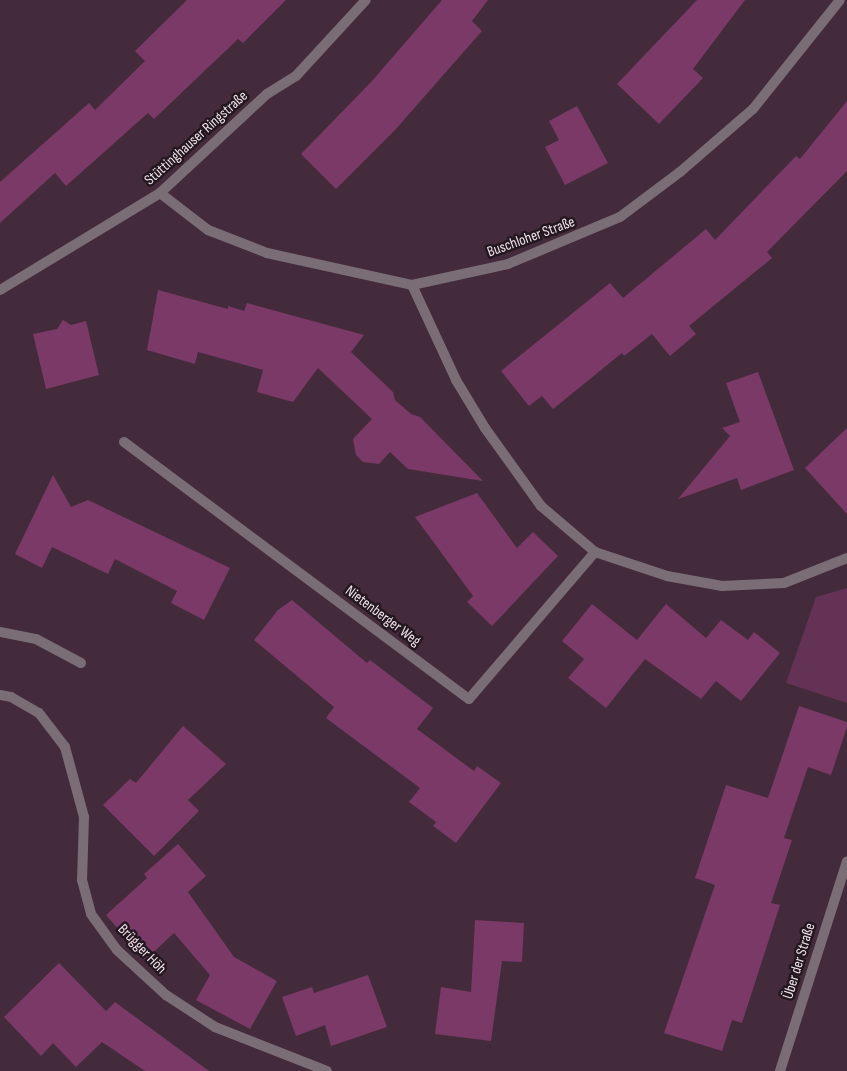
<!DOCTYPE html>
<html>
<head>
<meta charset="utf-8">
<style>
	body { margin:0 }
	#map { position:relative; width:847px; height:1071px; overflow:hidden; background:#442b3b; font-family:"Sofia Sans Condensed",sans-serif }
	div>[style] { position:absolute }
	.green>* { inset:0; background:#643254 }
	.building>* { inset:0; background:#7a3967 }
	.lane>* { height:10px; margin:-5px; padding:0 5px; transform-origin:5px; border-radius:5px; background:#7a6d75 }
	.street>* { height:10px; margin:-5px; padding:0 5px; transform-origin:5px; border-radius:5px; background:#7a6d75 }
	span { translate:-50% -50%; white-space:nowrap; text-align:center; line-height:1.15; -webkit-text-stroke:5px #23181f; paint-order:stroke }
	.street-label { font-size:15px; color:#f0dfe9 }
</style>
</head>
<body>
<div id="map">
	<div class="green">
		<i style="clip-path:polygon(847px 588px,847px 703px,786px 683px,816px 597px)"></i>
	</div>
	<div class="building">
		<i style="clip-path:polygon(187px 0,286px 0,243px 43px,238px 39px,154px 119px,148px 113px,66px 186px,55px 173px,0 223px,0 182px,89px 103px,95px 110px,145px 61px,135px 51px)"></i>
		<i style="clip-path:polygon(442px 0,488px 0,472px 21px,482px 31px,395px 130px,336px 189px,301px 154px,372px 81px)"></i>
		<i style="clip-path:polygon(697px 0,745px 0,693px 69px,703px 78px,659px 124px,617px 84px)"></i>
		<i style="clip-path:polygon(847px 101px,847px 171px,767px 252px,772px 258px,689px 326px,696px 334px,670px 356px,652px 334px,624px 356px,622px 353px,553px 409px,542px 396px,529px 406px,501px 371px,610px 283px,623px 298px,706px 229px,715px 240px,796px 156px,800px 159px)"></i>
		<i style="clip-path:polygon(577px 106px,608px 163px,565px 185px,545px 147px,559px 140px,549px 121px)"></i>
		<i style="clip-path:polygon(158px 290px,228px 309px,228px 306px,244px 311px,247px 303px,364px 335px,351px 352px,393px 392px,395px 400px,411px 414px,420px 417px,483px 481px,408px 469px,390px 452px,379px 464px,363px 462px,356px 455px,353px 439px,372px 419px,318px 368px,293px 402px,257px 392px,263px 370px,198px 352px,195px 364px,147px 350px)"></i>
		<i style="clip-path:polygon(63px 320px,71px 325px,86px 321px,99px 375px,46px 389px,33px 334px,57px 329px)"></i>
		<i style="clip-path:polygon(758px 372px,794px 470px,741px 490px,737px 478px,678px 499px,730px 436px,722px 428px,740px 422px,726px 383px)"></i>
		<i style="clip-path:polygon(847px 428px,847px 514px,805px 468px)"></i>
		<i style="clip-path:polygon(53px 475px,71px 507px,88px 500px,230px 568px,204px 620px,171px 603px,177px 591px,115px 559px,108px 574px,52px 547px,42px 568px,15px 554px)"></i>
		<i style="clip-path:polygon(477px 493px,517px 548px,533px 532px,558px 556px,492px 626px,467px 602px,473px 596px,415px 517px)"></i>
		<i style="clip-path:polygon(292px 600px,367px 663px,370px 660px,433px 708px,417px 729px,474px 771px,477px 766px,501px 783px,456px 843px,433px 826px,436px 822px,409px 802px,420px 788px,326px 718px,334px 707px,254px 640px,278px 610px)"></i>
		<i style="clip-path:polygon(592px 604px,637px 640px,666px 604px,706px 638px,721px 620px,748px 640px,754px 632px,780px 653px,741px 701px,716px 681px,701px 699px,645px 659px,606px 708px,568px 678px,584px 659px,562px 641px)"></i>
		<i style="clip-path:polygon(799px 706px,847px 722px,847px 727px,831px 775px,808px 767px,784px 838px,792px 840px,771px 903px,780px 905px,742px 1023px,732px 1020px,722px 1051px,664px 1033px,715px 885px,695px 878px,726px 785px,768px 798px)"></i>
		<i style="clip-path:polygon(183px 726px,226px 764px,188px 800px,199px 811px,154px 856px,103px 805px,130px 779px,136px 783px)"></i>
		<i style="clip-path:polygon(178px 844px,206px 876px,188px 892px,234px 957px,277px 981px,250px 1029px,196px 1000px,210px 975px,174px 933px,145px 960px,106px 915px,147px 878px,144px 874px)"></i>
		<i style="clip-path:polygon(475px 920px,524px 923px,522px 962px,502px 961px,491px 1041px,435px 1034px,441px 987px,471px 992px)"></i>
		<i style="clip-path:polygon(59px 963px,106px 1011px,115px 1002px,209px 1071px,145px 1071px,102px 1042px,76px 1067px,53px 1043px,41px 1056px,4px 1017px)"></i>
		<i style="clip-path:polygon(368px 975px,387px 1027px,331px 1046px,325px 1025px,296px 1036px,282px 997px,312px 987px,314px 993px)"></i>
	</div>
	<div class="lane">
		<i style="left:124px;top:442px;width:430px;rotate:36.7deg"></i>
		<i style="left:469px;top:699px;width:194px;rotate:-49.4deg"></i>
		<i style="left:0;top:632px;width:37px;rotate:11deg"></i>
		<i style="left:36px;top:639px;width:51px;rotate:28.1deg"></i>
	</div>
	<div class="street">
		<i style="left:160px;top:193px;width:61px;rotate:37.6deg"></i>
		<i style="left:208px;top:230px;width:63px;rotate:21.3deg"></i>
		<i style="left:267px;top:253px;width:148px;rotate:12.4deg"></i>
		<i style="left:412px;top:285px;width:98px;rotate:-12.3deg"></i>
		<i style="left:508px;top:264px;width:121px;rotate:-22.8deg"></i>
		<i style="left:620px;top:217px;width:75px;rotate:-36.9deg"></i>
		<i style="left:680px;top:172px;width:96px;rotate:-40.8deg"></i>
		<i style="left:753px;top:109px;width:139px;rotate:-51.4deg"></i>
		<i style="left:412px;top:285px;width:105px;rotate:65.1deg"></i>
		<i style="left:456px;top:380px;width:56px;rotate:58.9deg"></i>
		<i style="left:485px;top:428px;width:96px;rotate:54.3deg"></i>
		<i style="left:541px;top:506px;width:71px;rotate:40.4deg"></i>
		<i style="left:595px;top:552px;width:76px;rotate:18.4deg"></i>
		<i style="left:667px;top:576px;width:56px;rotate:10.3deg"></i>
		<i style="left:722px;top:586px;width:62px;rotate:-2.8deg"></i>
		<i style="left:784px;top:583px;width:68px;rotate:-21.6deg"></i>
		<i style="left:0;top:290px;width:187px;rotate:-31.2deg"></i>
		<i style="left:160px;top:193px;width:146px;rotate:-42.8deg"></i>
		<i style="left:267px;top:94px;width:34px;rotate:-32deg"></i>
		<i style="left:296px;top:76px;width:103px;rotate:-47.4deg"></i>
		<i style="left:0;top:695px;width:11px;rotate:10deg"></i>
		<i style="left:11px;top:697px;width:32px;rotate:30deg"></i>
		<i style="left:39px;top:713px;width:43px;rotate:52.6deg"></i>
		<i style="left:65px;top:747px;width:73px;rotate:74.8deg"></i>
		<i style="left:84px;top:817px;width:63px;rotate:91.8deg"></i>
		<i style="left:82px;top:880px;width:35px;rotate:75deg"></i>
		<i style="left:91px;top:914px;width:44px;rotate:54.2deg"></i>
		<i style="left:117px;top:950px;width:67px;rotate:42.6deg"></i>
		<i style="left:166px;top:995px;width:59px;rotate:33.1deg"></i>
		<i style="left:215px;top:1027px;width:120px;rotate:21.4deg"></i>
		<i style="left:780px;top:1071px;width:220px;rotate:-72.3deg"></i>
	</div>
	<div class="street-label">
		<span style="left:196px;top:138px;rotate:-42deg">Stüttinghauser Ringstraße</span>
		<span style="left:531px;top:237px;rotate:-20deg">Buschloher Straße</span>
		<span style="left:383px;top:616px;rotate:37deg">Nietenberger Weg</span>
		<span style="left:142px;top:949px;rotate:46deg">Brügger Höh</span>
		<span style="left:799px;top:961px;rotate:-73deg">Über der Straße</span>
	</div>
</div>
</body>
</html>
